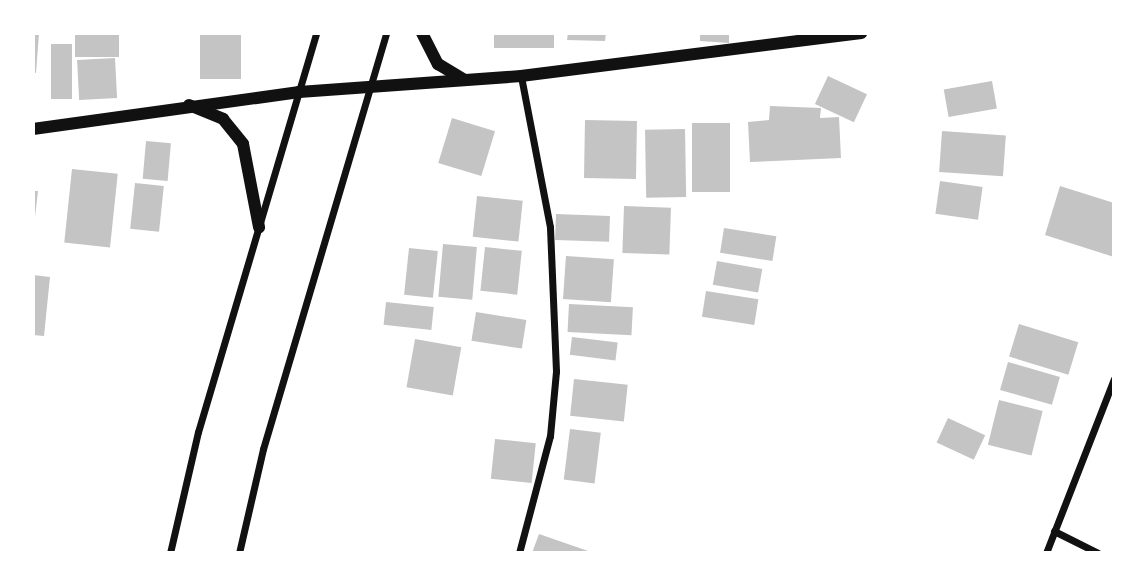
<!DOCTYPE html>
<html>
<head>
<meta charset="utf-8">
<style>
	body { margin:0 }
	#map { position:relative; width:1147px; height:586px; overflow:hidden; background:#fff; font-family:Mulish,sans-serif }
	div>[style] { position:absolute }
	.building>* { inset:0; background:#c4c4c4; transform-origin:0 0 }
	.minor>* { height:7px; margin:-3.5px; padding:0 3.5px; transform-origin:3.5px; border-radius:3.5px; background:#111 }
	.tertiary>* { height:12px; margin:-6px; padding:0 6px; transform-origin:6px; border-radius:6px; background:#111 }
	span { translate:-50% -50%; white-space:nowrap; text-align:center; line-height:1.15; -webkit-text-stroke:5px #fff; paint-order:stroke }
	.frame { position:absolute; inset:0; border:35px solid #fff; pointer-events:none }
</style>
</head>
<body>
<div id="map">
	<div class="building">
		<i style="clip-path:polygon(33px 33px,39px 33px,36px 73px,33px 72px)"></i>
		<i style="left:75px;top:33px;width:44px;height:24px"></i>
		<i style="left:200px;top:33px;width:41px;height:46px"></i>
		<i style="left:494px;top:33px;width:60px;height:15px"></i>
		<i style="clip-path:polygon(568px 33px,606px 33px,605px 41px,567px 40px)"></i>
		<i style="clip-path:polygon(700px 33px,729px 33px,729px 43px,700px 41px)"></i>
		<i style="left:51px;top:44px;width:21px;height:55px"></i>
		<i style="left:115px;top:58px;width:40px;height:38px;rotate:87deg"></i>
		<i style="left:828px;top:76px;width:43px;height:31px;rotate:25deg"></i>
		<i style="left:992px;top:81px;width:28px;height:49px;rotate:80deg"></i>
		<i style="clip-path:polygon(770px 106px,821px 108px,820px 118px,839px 117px,841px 158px,750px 162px,748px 122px,769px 120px)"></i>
		<i style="left:452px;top:118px;width:45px;height:47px;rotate:17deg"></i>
		<i style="left:585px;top:120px;width:52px;height:58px;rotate:1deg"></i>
		<i style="left:692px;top:123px;width:38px;height:69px"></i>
		<i style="left:685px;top:129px;width:68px;height:40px;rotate:89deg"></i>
		<i style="left:942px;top:131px;width:64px;height:41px;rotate:4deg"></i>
		<i style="left:146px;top:141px;width:25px;height:38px;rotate:5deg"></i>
		<i style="left:72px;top:169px;width:46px;height:74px;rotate:6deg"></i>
		<i style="left:940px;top:181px;width:43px;height:33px;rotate:8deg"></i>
		<i style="left:135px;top:183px;width:29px;height:46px;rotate:6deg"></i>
		<i style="clip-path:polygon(1060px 186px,1114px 203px,1114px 257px,1045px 235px)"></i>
		<i style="clip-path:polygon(33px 191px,38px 191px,35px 217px,33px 217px)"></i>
		<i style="left:477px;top:196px;width:46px;height:41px;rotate:6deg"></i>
		<i style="left:624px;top:206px;width:47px;height:47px;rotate:2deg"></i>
		<i style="left:556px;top:214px;width:54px;height:26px;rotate:2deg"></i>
		<i style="left:724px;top:228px;width:53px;height:25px;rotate:9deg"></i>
		<i style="left:443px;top:244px;width:34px;height:53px;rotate:5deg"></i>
		<i style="left:485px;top:247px;width:37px;height:44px;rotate:6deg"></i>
		<i style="left:409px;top:248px;width:29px;height:47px;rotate:6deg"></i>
		<i style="left:566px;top:256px;width:48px;height:43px;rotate:4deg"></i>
		<i style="left:717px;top:261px;width:46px;height:24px;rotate:10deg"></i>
		<i style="clip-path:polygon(33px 275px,50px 277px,44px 336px,33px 335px)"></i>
		<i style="left:706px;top:291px;width:53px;height:26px;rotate:9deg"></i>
		<i style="left:386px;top:302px;width:48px;height:23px;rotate:6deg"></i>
		<i style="left:569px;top:304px;width:64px;height:28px;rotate:3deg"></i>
		<i style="left:476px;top:312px;width:51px;height:29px;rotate:9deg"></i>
		<i style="left:1019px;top:324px;width:62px;height:34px;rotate:17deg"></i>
		<i style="left:572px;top:337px;width:46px;height:18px;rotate:7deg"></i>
		<i style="left:415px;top:339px;width:47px;height:49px;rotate:10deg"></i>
		<i style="left:1008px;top:362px;width:54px;height:29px;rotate:16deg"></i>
		<i style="left:574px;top:379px;width:54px;height:37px;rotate:6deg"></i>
		<i style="left:999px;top:400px;width:45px;height:46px;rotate:14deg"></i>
		<i style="left:948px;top:418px;width:41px;height:27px;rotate:25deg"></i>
		<i style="left:570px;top:429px;width:31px;height:51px;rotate:7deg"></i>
		<i style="left:495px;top:439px;width:41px;height:40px;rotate:6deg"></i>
		<i style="clip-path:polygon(539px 534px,591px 552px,591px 553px,532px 553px)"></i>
	</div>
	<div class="minor">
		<i style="left:1054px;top:531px;width:49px;rotate:26.6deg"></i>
		<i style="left:170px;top:553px;width:124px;rotate:-77deg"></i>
		<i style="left:198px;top:432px;width:416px;rotate:-73.5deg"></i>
		<i style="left:239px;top:553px;width:107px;rotate:-77deg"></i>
		<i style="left:263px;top:449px;width:434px;rotate:-73.5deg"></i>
		<i style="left:519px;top:553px;width:121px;rotate:-75.2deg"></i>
		<i style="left:550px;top:436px;width:65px;rotate:-84.7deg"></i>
		<i style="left:556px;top:371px;width:144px;rotate:-92.4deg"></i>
		<i style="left:550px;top:227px;width:154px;rotate:-100.9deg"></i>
		<i style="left:1046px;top:553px;width:187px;rotate:-68.7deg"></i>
	</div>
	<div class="tertiary">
		<i style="left:422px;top:33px;width:35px;rotate:63deg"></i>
		<i style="left:438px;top:64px;width:31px;rotate:31deg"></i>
		<i style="left:189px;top:105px;width:37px;rotate:22deg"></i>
		<i style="left:223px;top:119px;width:32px;rotate:51deg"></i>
		<i style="left:243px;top:144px;width:85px;rotate:79.1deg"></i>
		<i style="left:33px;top:129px;width:269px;rotate:-7.9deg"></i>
		<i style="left:299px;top:92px;width:223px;rotate:-4.1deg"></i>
		<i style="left:521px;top:76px;width:343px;rotate:-7.2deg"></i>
	</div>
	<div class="frame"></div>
</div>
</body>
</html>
